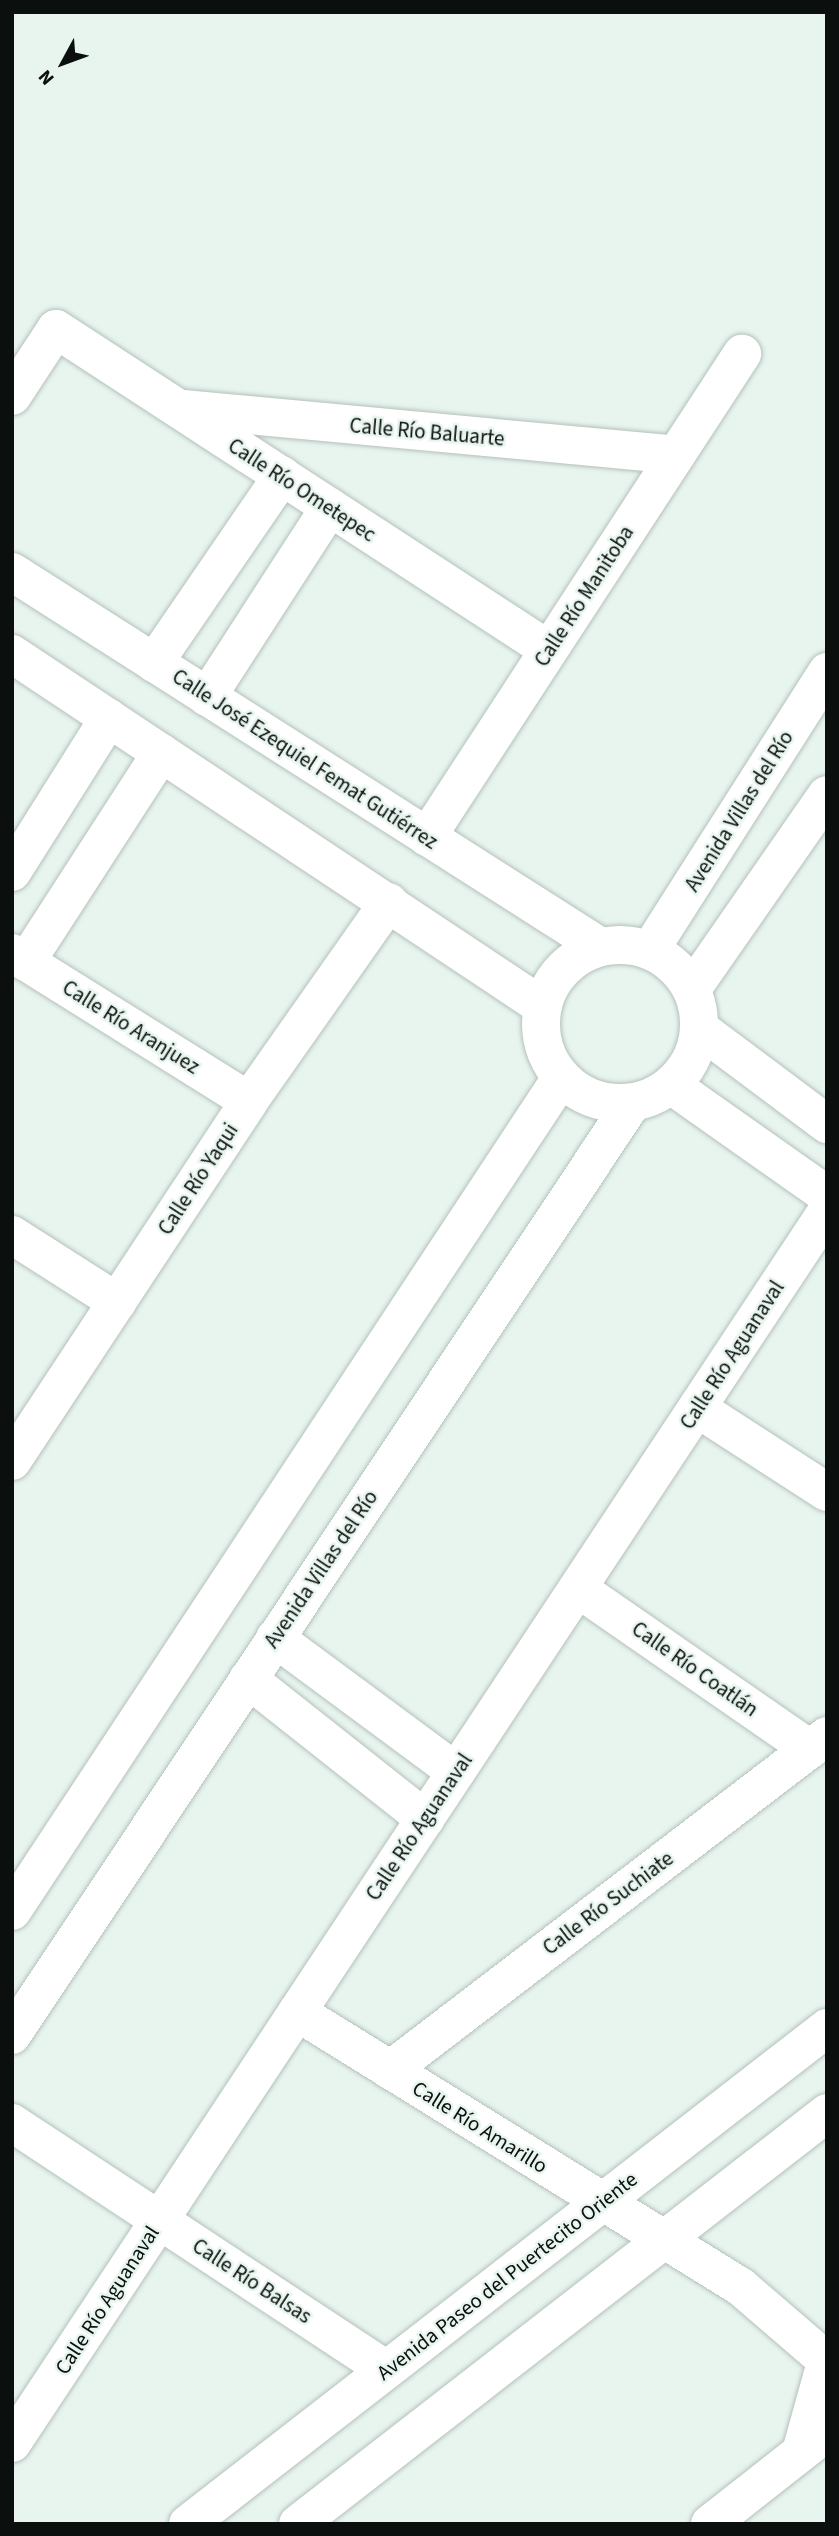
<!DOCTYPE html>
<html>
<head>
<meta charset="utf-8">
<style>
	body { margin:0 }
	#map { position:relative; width:839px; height:2536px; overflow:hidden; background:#e8f5ef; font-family:"Source Sans 3",sans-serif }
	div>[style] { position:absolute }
	.roads { filter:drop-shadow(0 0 2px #b5c1bb) drop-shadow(0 0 2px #b5c1bb) }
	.minor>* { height:38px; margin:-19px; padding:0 19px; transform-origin:19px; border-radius:19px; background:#fff }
	.minor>.ring { margin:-19px; padding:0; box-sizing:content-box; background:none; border:38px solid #fff; border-radius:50% }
	span { translate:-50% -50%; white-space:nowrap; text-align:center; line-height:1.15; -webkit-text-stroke:5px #e8f5ef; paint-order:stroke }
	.street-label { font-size:21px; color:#0b0f0d }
	.frame { position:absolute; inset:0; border:14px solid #0b0f0d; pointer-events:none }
	.north { position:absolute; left:28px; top:28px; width:70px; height:70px; -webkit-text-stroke:5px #e8f5ef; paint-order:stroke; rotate:229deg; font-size:19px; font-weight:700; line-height:28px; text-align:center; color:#0b0f0d }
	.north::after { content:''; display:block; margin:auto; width:24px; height:32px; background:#0b0f0d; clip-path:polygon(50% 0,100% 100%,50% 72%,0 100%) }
</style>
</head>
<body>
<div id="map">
	<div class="roads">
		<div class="minor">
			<i style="left:12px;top:396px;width:80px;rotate:-56.7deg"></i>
			<i style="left:56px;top:329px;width:588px;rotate:33.07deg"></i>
			<i style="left:183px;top:409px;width:495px;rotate:5.3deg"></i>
			<i style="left:12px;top:572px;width:696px;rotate:32.5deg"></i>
			<i style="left:12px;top:654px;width:636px;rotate:33.59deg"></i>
			<i style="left:154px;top:663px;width:227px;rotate:-55.6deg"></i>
			<i style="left:207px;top:697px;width:226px;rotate:-57.1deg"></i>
			<i style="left:427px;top:837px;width:577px;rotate:-56.89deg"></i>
			<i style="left:12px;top:872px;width:182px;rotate:-57.8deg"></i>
			<i class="ring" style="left:541px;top:945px;width:120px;height:120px"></i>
			<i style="left:650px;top:950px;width:330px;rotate:-57.5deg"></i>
			<i style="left:12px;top:953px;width:279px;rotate:32deg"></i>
			<i style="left:26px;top:962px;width:249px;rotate:-57.1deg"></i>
			<i style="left:692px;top:989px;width:236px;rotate:-55.2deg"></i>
			<i style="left:700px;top:1029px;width:159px;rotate:36.8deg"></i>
			<i style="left:671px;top:1085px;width:191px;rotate:35.2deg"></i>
			<i style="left:12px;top:1235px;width:125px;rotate:32.5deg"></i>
			<i style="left:697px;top:1408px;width:155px;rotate:32.9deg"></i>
			<i style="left:12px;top:1461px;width:431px;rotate:-56.6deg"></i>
			<i style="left:249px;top:1101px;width:243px;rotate:-54.9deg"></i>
			<i style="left:580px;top:1590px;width:280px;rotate:34.7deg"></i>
			<i style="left:275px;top:1638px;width:225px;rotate:36.5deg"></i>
			<i style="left:248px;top:1679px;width:226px;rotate:38.3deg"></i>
			<i style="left:12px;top:1911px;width:998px;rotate:-56.61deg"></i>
			<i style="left:297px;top:2012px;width:522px;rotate:31.77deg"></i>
			<i style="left:741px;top:2287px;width:113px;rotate:40.7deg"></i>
			<i style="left:12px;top:2035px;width:1119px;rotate:-56.37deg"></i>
			<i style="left:390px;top:2070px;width:550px;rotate:-37.39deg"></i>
			<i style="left:12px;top:2123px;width:448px;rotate:33.4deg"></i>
			<i style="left:12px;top:2443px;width:1477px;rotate:-56.51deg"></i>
			<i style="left:801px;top:2452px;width:97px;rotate:-74.4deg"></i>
			<i style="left:188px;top:2524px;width:809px;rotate:-37.82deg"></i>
			<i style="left:298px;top:2524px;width:670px;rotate:-37.84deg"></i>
			<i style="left:710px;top:2524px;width:149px;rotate:-38.2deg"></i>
		</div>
	</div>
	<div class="street-label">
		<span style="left:427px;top:432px;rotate:5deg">Calle Río Baluarte</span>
		<span style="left:302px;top:490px;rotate:33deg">Calle Río Ometepec</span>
		<span style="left:584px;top:596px;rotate:-57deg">Calle Río Manitoba</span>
		<span style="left:305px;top:759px;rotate:33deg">Calle José Ezequiel Femat Gutiérrez</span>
		<span style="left:739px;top:811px;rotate:-58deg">Avenida Villas del Río</span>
		<span style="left:131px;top:1027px;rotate:32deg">Calle Río Aranjuez</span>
		<span style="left:198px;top:1179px;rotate:-57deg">Calle Río Yaqui</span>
		<span style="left:732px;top:1355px;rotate:-57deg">Calle Río Aguanaval</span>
		<span style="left:321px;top:1569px;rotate:-56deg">Avenida Villas del Río</span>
		<span style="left:695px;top:1669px;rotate:35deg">Calle Río Coatlán</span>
		<span style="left:419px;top:1827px;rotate:-56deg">Calle Río Aguanaval</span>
		<span style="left:608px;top:1903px;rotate:-37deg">Calle Río Suchiate</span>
		<span style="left:480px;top:2127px;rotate:32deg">Calle Río Amarillo</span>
		<span style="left:507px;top:2276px;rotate:-38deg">Avenida Paseo del Puertecito Oriente</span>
		<span style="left:252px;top:2281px;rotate:33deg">Calle Río Balsas</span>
		<span style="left:107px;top:2300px;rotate:-57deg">Calle Río Aguanaval</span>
	</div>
	<div class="frame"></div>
	<div class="north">N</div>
</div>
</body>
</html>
